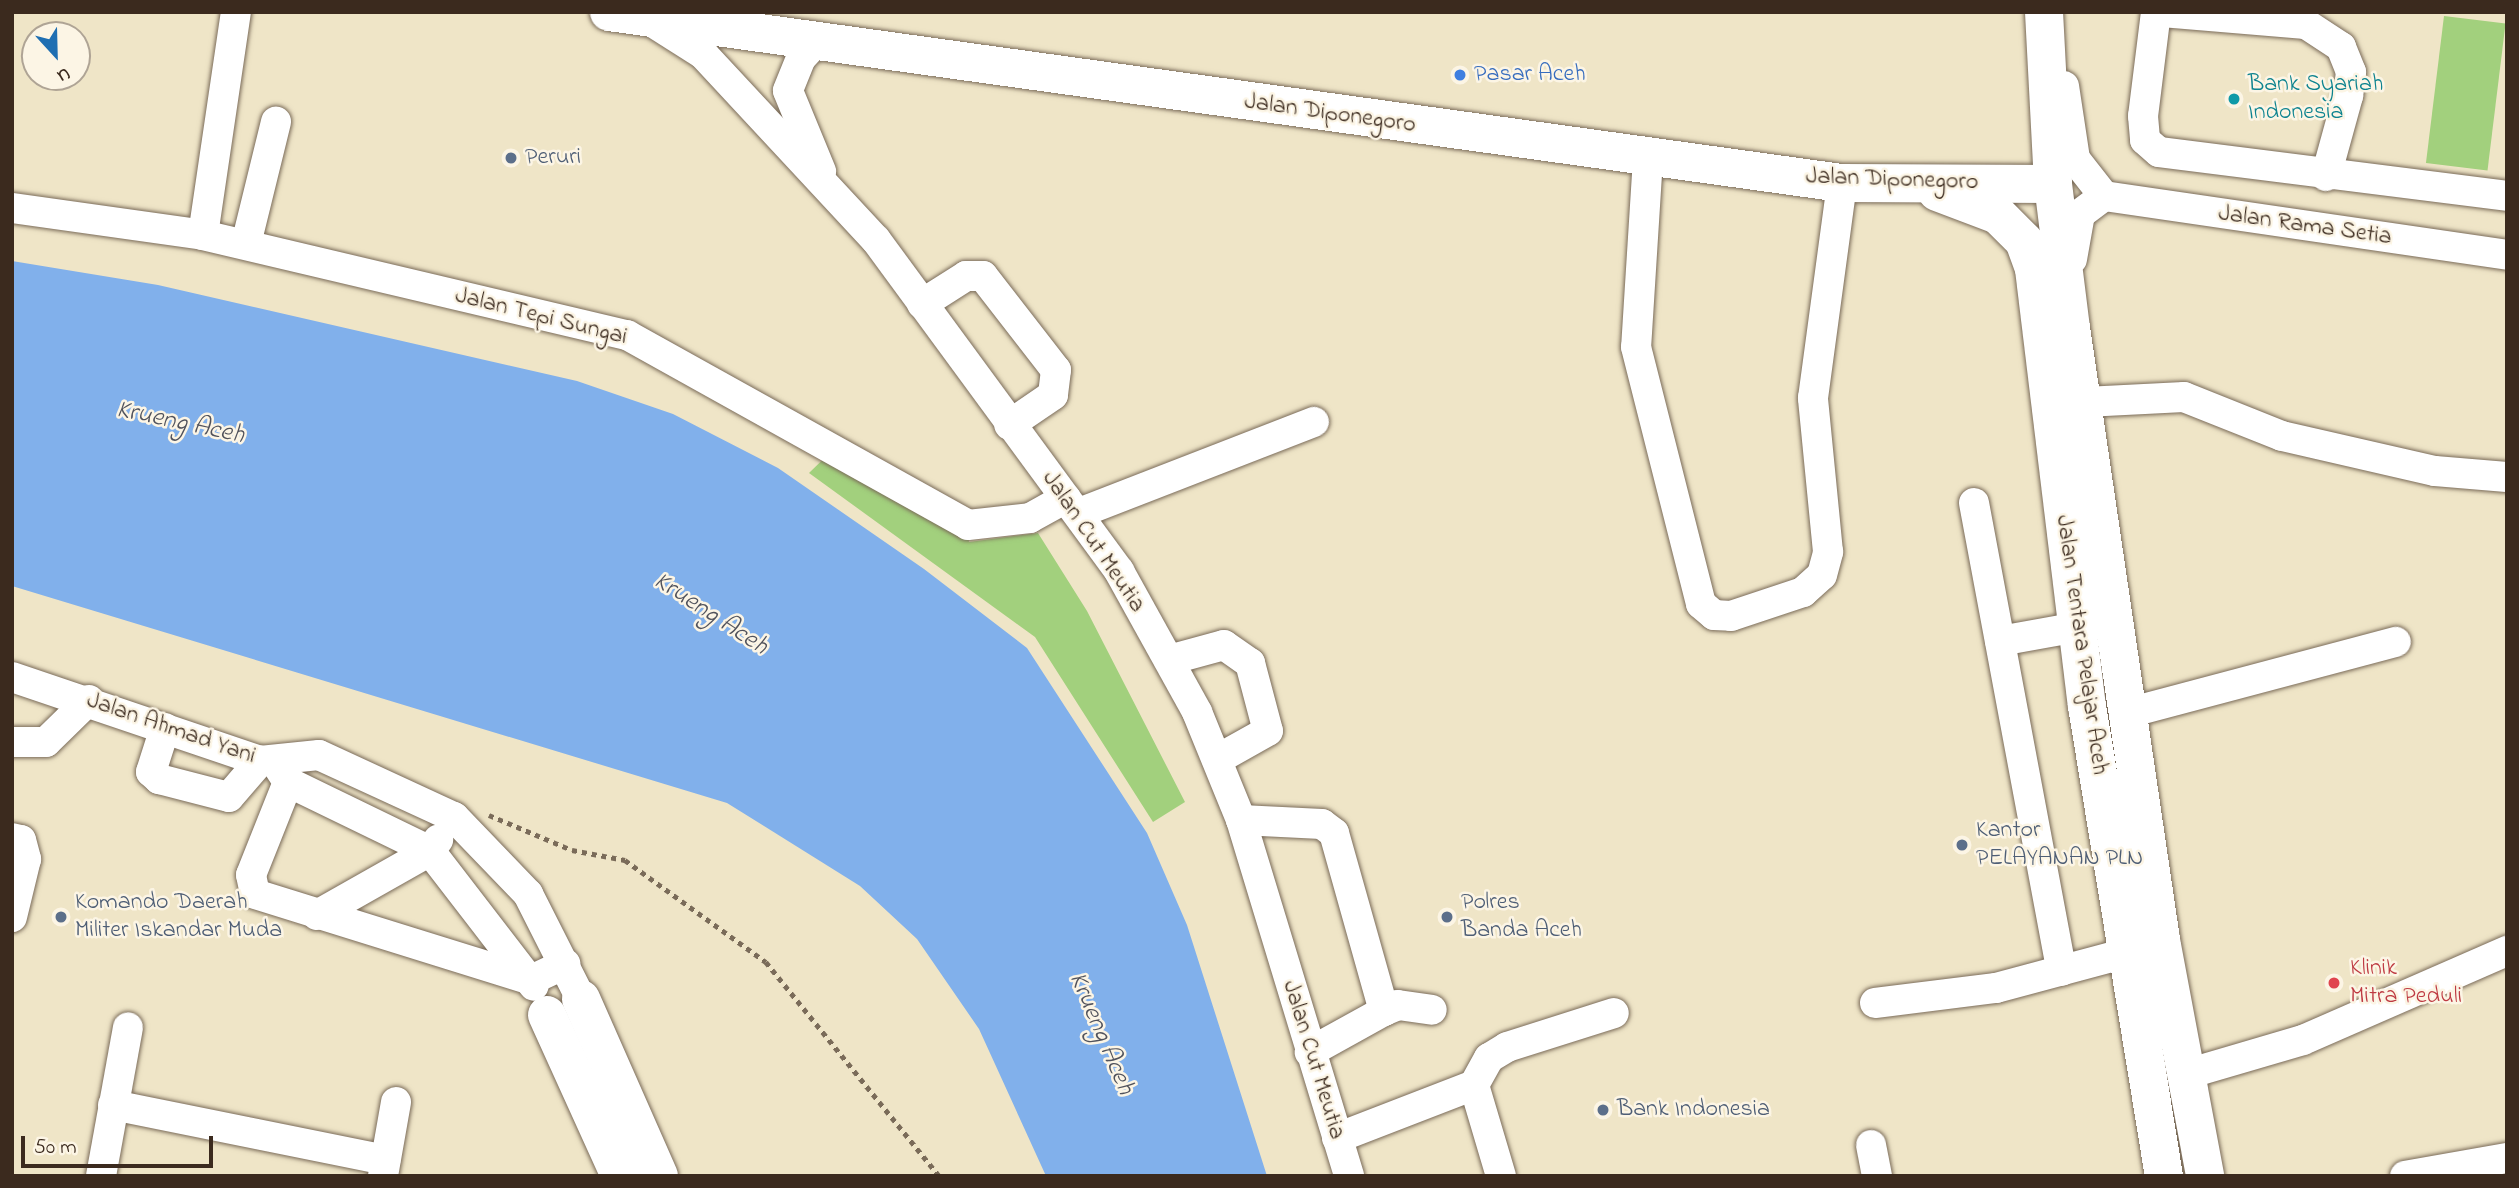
<!DOCTYPE html>
<html>
<head>
<meta charset="utf-8">
<style>
	body { margin:0 }
	#map { position:relative; width:2519px; height:1188px; overflow:hidden; background:#efe5c7; font-family:"Indie Flower",sans-serif }
	div>[style] { position:absolute }
	.green>* { inset:0; background:#a2d07d; transform-origin:0 0 }
	.water>* { inset:0; background:#81b0eb }
	.path>* { height:4.5px; margin-top:-2.25px; transform-origin:0; background:repeating-linear-gradient(90deg,#7a6b59 0 5px,transparent 0 10px) }
	.roads { filter:drop-shadow(0 0 2px #7a6b59) drop-shadow(0 0 2px #7a6b59) }
	.minor>* { height:30px; margin:-15px; padding:0 15px; transform-origin:15px; border-radius:15px; background:#fff }
	.major>* { height:38px; margin:-19px; padding:0 19px; transform-origin:19px; border-radius:19px; background:#fff }
	.dots>* { width:19px; height:19px; translate:-50% -50%; box-sizing:border-box; border:4px solid #fcf5e5; border-radius:50% }
	span { translate:-50% -50%; white-space:nowrap; text-align:center; line-height:1.15; -webkit-text-stroke:5px #fcf5e5; paint-order:stroke }
	.shop-label { font-size:24px; color:#366cbe }
	.left { translate:0 -50%; text-align:left }
	.culture-label { font-size:24px; color:#0d838f }
	.street-label { font-size:24px; color:#3b2a1e }
	.service-label { font-size:24px; color:#4e5e75 }
	.health-label { font-size:24px; color:#be3a42 }
	.water-label { font-size:26px; color:#50525c; font-style:italic }
	.frame { position:absolute; inset:0; border:14px solid #3b2a1e; pointer-events:none }
	.north { position:absolute; left:21px; top:21px; width:70px; height:70px; box-sizing:border-box; background:#fcf5e5; border:2px solid #afa495; border-radius:50%; rotate:158deg; font-size:19px; font-weight:700; line-height:28px; text-align:center; color:#3b2a1e }
	.north::after { content:''; display:block; margin:auto; width:24px; height:32px; background:#1f6fb2; clip-path:polygon(50% 0,100% 100%,50% 72%,0 100%) }
	.scale { position:absolute; left:21px; top:1136px; width:192px; height:32px; box-sizing:border-box; border:4px solid #3b2a1e; border-top:0; padding-left:9px; font-size:21px; line-height:24px; white-space:nowrap; color:#3b2a1e; -webkit-text-stroke:5px #fcf5e5; paint-order:stroke }
</style>
</head>
<body>
<div id="map">
	<div class="green">
		<i style="left:2444px;top:16px;width:62px;height:148px;rotate:7deg"></i>
		<i style="clip-path:polygon(842px 441px,967px 517px,969px 542px,1038px 533px,1087px 611px,1185px 802px,1153px 822px,1035px 637px,809px 473px)"></i>
	</div>
	<div class="water">
		<i style="clip-path:polygon(12px 261px,158px 285px,577px 381px,673px 414px,778px 468px,924px 569px,1027px 648px,1147px 833px,1187px 925px,1267px 1176px,1046px 1176px,979px 1029px,917px 939px,860px 886px,727px 803px,12px 586px)"></i>
	</div>
	<div class="path">
		<i style="left:489px;top:815px;width:90px;rotate:22.9deg"></i>
		<i style="left:572px;top:850px;width:54px;rotate:10.7deg"></i>
		<i style="left:625px;top:860px;width:174px;rotate:35.9deg"></i>
		<i style="left:766px;top:962px;width:275px;rotate:51deg"></i>
	</div>
	<div class="roads">
		<div class="minor">
			<i style="left:2156px;top:12px;width:105px;rotate:97.1deg"></i>
			<i style="left:2143px;top:116px;width:24px;rotate:85deg"></i>
			<i style="left:2145px;top:140px;width:18px;rotate:41deg"></i>
			<i style="left:2159px;top:152px;width:351px;rotate:7.2deg"></i>
			<i style="left:2162px;top:12px;width:144px;rotate:4.8deg"></i>
			<i style="left:2306px;top:24px;width:42px;rotate:33.3deg"></i>
			<i style="left:2341px;top:47px;width:27px;rotate:68deg"></i>
			<i style="left:2351px;top:72px;width:24px;rotate:97deg"></i>
			<i style="left:2348px;top:96px;width:83px;rotate:105.4deg"></i>
			<i style="left:651px;top:21px;width:62px;rotate:32.4deg"></i>
			<i style="left:703px;top:54px;width:254px;rotate:47.1deg"></i>
			<i style="left:876px;top:240px;width:411px;rotate:53.7deg"></i>
			<i style="left:1119px;top:571px;width:161px;rotate:61deg"></i>
			<i style="left:1197px;top:712px;width:117px;rotate:67.8deg"></i>
			<i style="left:1241px;top:820px;width:372px;rotate:73.1deg"></i>
			<i style="left:817px;top:41px;width:23px;rotate:133deg"></i>
			<i style="left:801px;top:58px;width:35px;rotate:112deg"></i>
			<i style="left:788px;top:91px;width:87px;rotate:67.6deg"></i>
			<i style="left:2064px;top:86px;width:74px;rotate:81.4deg"></i>
			<i style="left:2075px;top:159px;width:47px;rotate:51.9deg"></i>
			<i style="left:1648px;top:158px;width:189px;rotate:93.6deg"></i>
			<i style="left:1636px;top:347px;width:265px;rotate:75.8deg"></i>
			<i style="left:1701px;top:604px;width:17px;rotate:40deg"></i>
			<i style="left:1714px;top:615px;width:17px;rotate:3deg"></i>
			<i style="left:1731px;top:616px;width:76px;rotate:-18.4deg"></i>
			<i style="left:1803px;top:592px;width:25px;rotate:-42deg"></i>
			<i style="left:1822px;top:575px;width:24px;rotate:-75deg"></i>
			<i style="left:1828px;top:552px;width:155px;rotate:-95.6deg"></i>
			<i style="left:1813px;top:398px;width:217px;rotate:-82.3deg"></i>
			<i style="left:2104px;top:196px;width:407px;rotate:8.3deg"></i>
			<i style="left:12px;top:208px;width:193px;rotate:8deg"></i>
			<i style="left:203px;top:235px;width:436px;rotate:13.3deg"></i>
			<i style="left:627px;top:335px;width:390px;rotate:29.1deg"></i>
			<i style="left:968px;top:525px;width:62px;rotate:-6.4deg"></i>
			<i style="left:1030px;top:518px;width:41px;rotate:-29.1deg"></i>
			<i style="left:203px;top:235px;width:225px;rotate:-81.6deg"></i>
			<i style="left:246px;top:244px;width:126px;rotate:-76.2deg"></i>
			<i style="left:2072px;top:259px;width:46px;rotate:-79.9deg"></i>
			<i style="left:2080px;top:214px;width:30px;rotate:-37deg"></i>
			<i style="left:922px;top:304px;width:52px;rotate:-32.5deg"></i>
			<i style="left:966px;top:276px;width:17px"></i>
			<i style="left:983px;top:276px;width:119px;rotate:52.2deg"></i>
			<i style="left:1056px;top:370px;width:25px;rotate:97deg"></i>
			<i style="left:1053px;top:395px;width:53px;rotate:145.7deg"></i>
			<i style="left:2085px;top:402px;width:99px;rotate:-2.9deg"></i>
			<i style="left:2184px;top:397px;width:105px;rotate:21.7deg"></i>
			<i style="left:2282px;top:436px;width:157px;rotate:12.9deg"></i>
			<i style="left:2435px;top:471px;width:72px;rotate:4.8deg"></i>
			<i style="left:1974px;top:503px;width:476px;rotate:79.4deg"></i>
			<i style="left:1079px;top:513px;width:252px;rotate:-21.2deg"></i>
			<i style="left:2000px;top:641px;width:79px;rotate:-10.2deg"></i>
			<i style="left:1169px;top:660px;width:57px;rotate:-15.3deg"></i>
			<i style="left:1224px;top:645px;width:32px;rotate:35deg"></i>
			<i style="left:1250px;top:663px;width:70px;rotate:75.2deg"></i>
			<i style="left:1268px;top:731px;width:57px;rotate:150.8deg"></i>
			<i style="left:12px;top:677px;width:262px;rotate:18.7deg"></i>
			<i style="left:260px;top:761px;width:59px;rotate:-5.8deg"></i>
			<i style="left:319px;top:755px;width:149px;rotate:24.7deg"></i>
			<i style="left:454px;top:817px;width:107px;rotate:46.1deg"></i>
			<i style="left:528px;top:894px;width:118px;rotate:63.2deg"></i>
			<i style="left:2132px;top:712px;width:273px;rotate:-14.9deg"></i>
			<i style="left:165px;top:728px;width:46px;rotate:107.7deg"></i>
			<i style="left:151px;top:772px;width:11px;rotate:41deg"></i>
			<i style="left:159px;top:779px;width:72px;rotate:14.4deg"></i>
			<i style="left:229px;top:797px;width:48px;rotate:-49.3deg"></i>
			<i style="left:12px;top:742px;width:34px"></i>
			<i style="left:46px;top:742px;width:60px;rotate:-44.3deg"></i>
			<i style="left:277px;top:765px;width:20px;rotate:57deg"></i>
			<i style="left:288px;top:782px;width:158px;rotate:25.9deg"></i>
			<i style="left:430px;top:851px;width:170px;rotate:52.4deg"></i>
			<i style="left:288px;top:782px;width:100px;rotate:111.7deg"></i>
			<i style="left:251px;top:875px;width:19px;rotate:78deg"></i>
			<i style="left:255px;top:894px;width:289px;rotate:17.3deg"></i>
			<i style="left:531px;top:980px;width:38px;rotate:-25deg"></i>
			<i style="left:1241px;top:820px;width:81px;rotate:2.8deg"></i>
			<i style="left:1322px;top:824px;width:15px;rotate:37deg"></i>
			<i style="left:1334px;top:833px;width:185px;rotate:74.3deg"></i>
			<i style="left:1384px;top:1011px;width:85px;rotate:151deg"></i>
			<i style="left:12px;top:838px;width:9px;rotate:13deg"></i>
			<i style="left:21px;top:840px;width:20px;rotate:75deg"></i>
			<i style="left:26px;top:859px;width:60px;rotate:103.6deg"></i>
			<i style="left:317px;top:915px;width:130px;rotate:-29.5deg"></i>
			<i style="left:430px;top:851px;width:14px;rotate:-54deg"></i>
			<i style="left:1875px;top:1003px;width:122px;rotate:-7.1deg"></i>
			<i style="left:1996px;top:988px;width:136px;rotate:-15deg"></i>
			<i style="left:1384px;top:1011px;width:15px;rotate:-23deg"></i>
			<i style="left:1398px;top:1005px;width:34px;rotate:8deg"></i>
			<i style="left:2184px;top:1075px;width:124px;rotate:-16.4deg"></i>
			<i style="left:2303px;top:1040px;width:223px;rotate:-23.6deg"></i>
			<i style="left:1474px;top:1085px;width:31px;rotate:-61deg"></i>
			<i style="left:1489px;top:1058px;width:21px;rotate:-31deg"></i>
			<i style="left:1507px;top:1047px;width:112px;rotate:-17.6deg"></i>
			<i style="left:113px;top:1105px;width:278px;rotate:11.4deg"></i>
			<i style="left:1337px;top:1138px;width:147px;rotate:-21.1deg"></i>
			<i style="left:1474px;top:1085px;width:95px;rotate:73.5deg"></i>
			<i style="left:1871px;top:1145px;width:32px;rotate:79deg"></i>
			<i style="left:101px;top:1176px;width:151px;rotate:-79.7deg"></i>
			<i style="left:383px;top:1176px;width:75px;rotate:-80deg"></i>
			<i style="left:2405px;top:1176px;width:104px;rotate:-10deg"></i>
		</div>
		<div class="major">
			<i style="left:609px;top:12px;width:1245px;rotate:7.9deg"></i>
			<i style="left:1842px;top:183px;width:211px;rotate:0.3deg"></i>
			<i style="left:2044px;top:12px;width:172px;rotate:87deg"></i>
			<i style="left:2053px;top:184px;width:145px;rotate:82.9deg"></i>
			<i style="left:2071px;top:328px;width:619px;rotate:81.63deg"></i>
			<i style="left:2161px;top:940px;width:240px;rotate:79.4deg"></i>
			<i style="left:1937px;top:192px;width:65px;rotate:20.7deg"></i>
			<i style="left:1998px;top:215px;width:37px;rotate:45deg"></i>
			<i style="left:2024px;top:241px;width:30px;rotate:70deg"></i>
			<i style="left:2034px;top:269px;width:440px;rotate:83.1deg"></i>
			<i style="left:2087px;top:706px;width:476px;rotate:80.7deg"></i>
			<i style="left:581px;top:999px;width:193px;rotate:66.2deg"></i>
			<i style="left:547px;top:1015px;width:177px;rotate:65.6deg"></i>
		</div>
	</div>
	<div class="dots">
		<i style="left:1460px;top:75px;background:#3f7fe0"></i>
		<i style="left:2234px;top:99px;background:#0f9aa8"></i>
		<i style="left:511px;top:158px;background:#5c6f8a"></i>
		<i style="left:1962px;top:845px;background:#5c6f8a"></i>
		<i style="left:61px;top:917px;background:#5c6f8a"></i>
		<i style="left:1447px;top:917px;background:#5c6f8a"></i>
		<i style="left:2334px;top:983px;background:#e0444e"></i>
		<i style="left:1603px;top:1110px;background:#5c6f8a"></i>
	</div>
	<div class="shop-label">
		<span class="left" style="left:1474px;top:75px">Pasar Aceh</span>
	</div>
	<div class="culture-label">
		<span class="left" style="left:2248px;top:99px">Bank Syariah<br>Indonesia</span>
	</div>
	<div class="street-label">
		<span style="left:1330px;top:114px;rotate:8deg">Jalan Diponegoro</span>
		<span style="left:1892px;top:180px;rotate:2deg">Jalan Diponegoro</span>
		<span style="left:2305px;top:226px;rotate:8deg">Jalan Rama Setia</span>
		<span style="left:541px;top:317px;rotate:14deg">Jalan Tepi Sungai</span>
		<span style="left:1093px;top:542px;rotate:56deg">Jalan Cut Meutia</span>
		<span style="left:2081px;top:645px;rotate:82deg">Jalan Tentara Pelajar Aceh</span>
		<span style="left:171px;top:729px;rotate:19deg">Jalan Ahmad Yani</span>
		<span style="left:1313px;top:1060px;rotate:73deg">Jalan Cut Meutia</span>
	</div>
	<div class="service-label">
		<span class="left" style="left:525px;top:158px">Peruri</span>
		<span class="left" style="left:1976px;top:845px">Kantor<br>PELAYANAN PLN</span>
		<span class="left" style="left:75px;top:917px">Komando Daerah<br>Militer Iskandar Muda</span>
		<span class="left" style="left:1461px;top:917px">Polres<br>Banda Aceh</span>
		<span class="left" style="left:1617px;top:1110px">Bank Indonesia</span>
	</div>
	<div class="health-label">
		<span class="left" style="left:2350px;top:983px">Klinik<br>Mitra Peduli</span>
	</div>
	<div class="water-label">
		<span style="left:180px;top:424px;rotate:12deg">Krueng Aceh</span>
		<span style="left:710px;top:615px;rotate:33deg">Krueng Aceh</span>
		<span style="left:1100px;top:1034px;rotate:67deg">Krueng Aceh</span>
	</div>
	<div class="frame"></div>
	<div class="north">U</div>
	<div class="scale">50 m</div>
</div>
</body>
</html>
